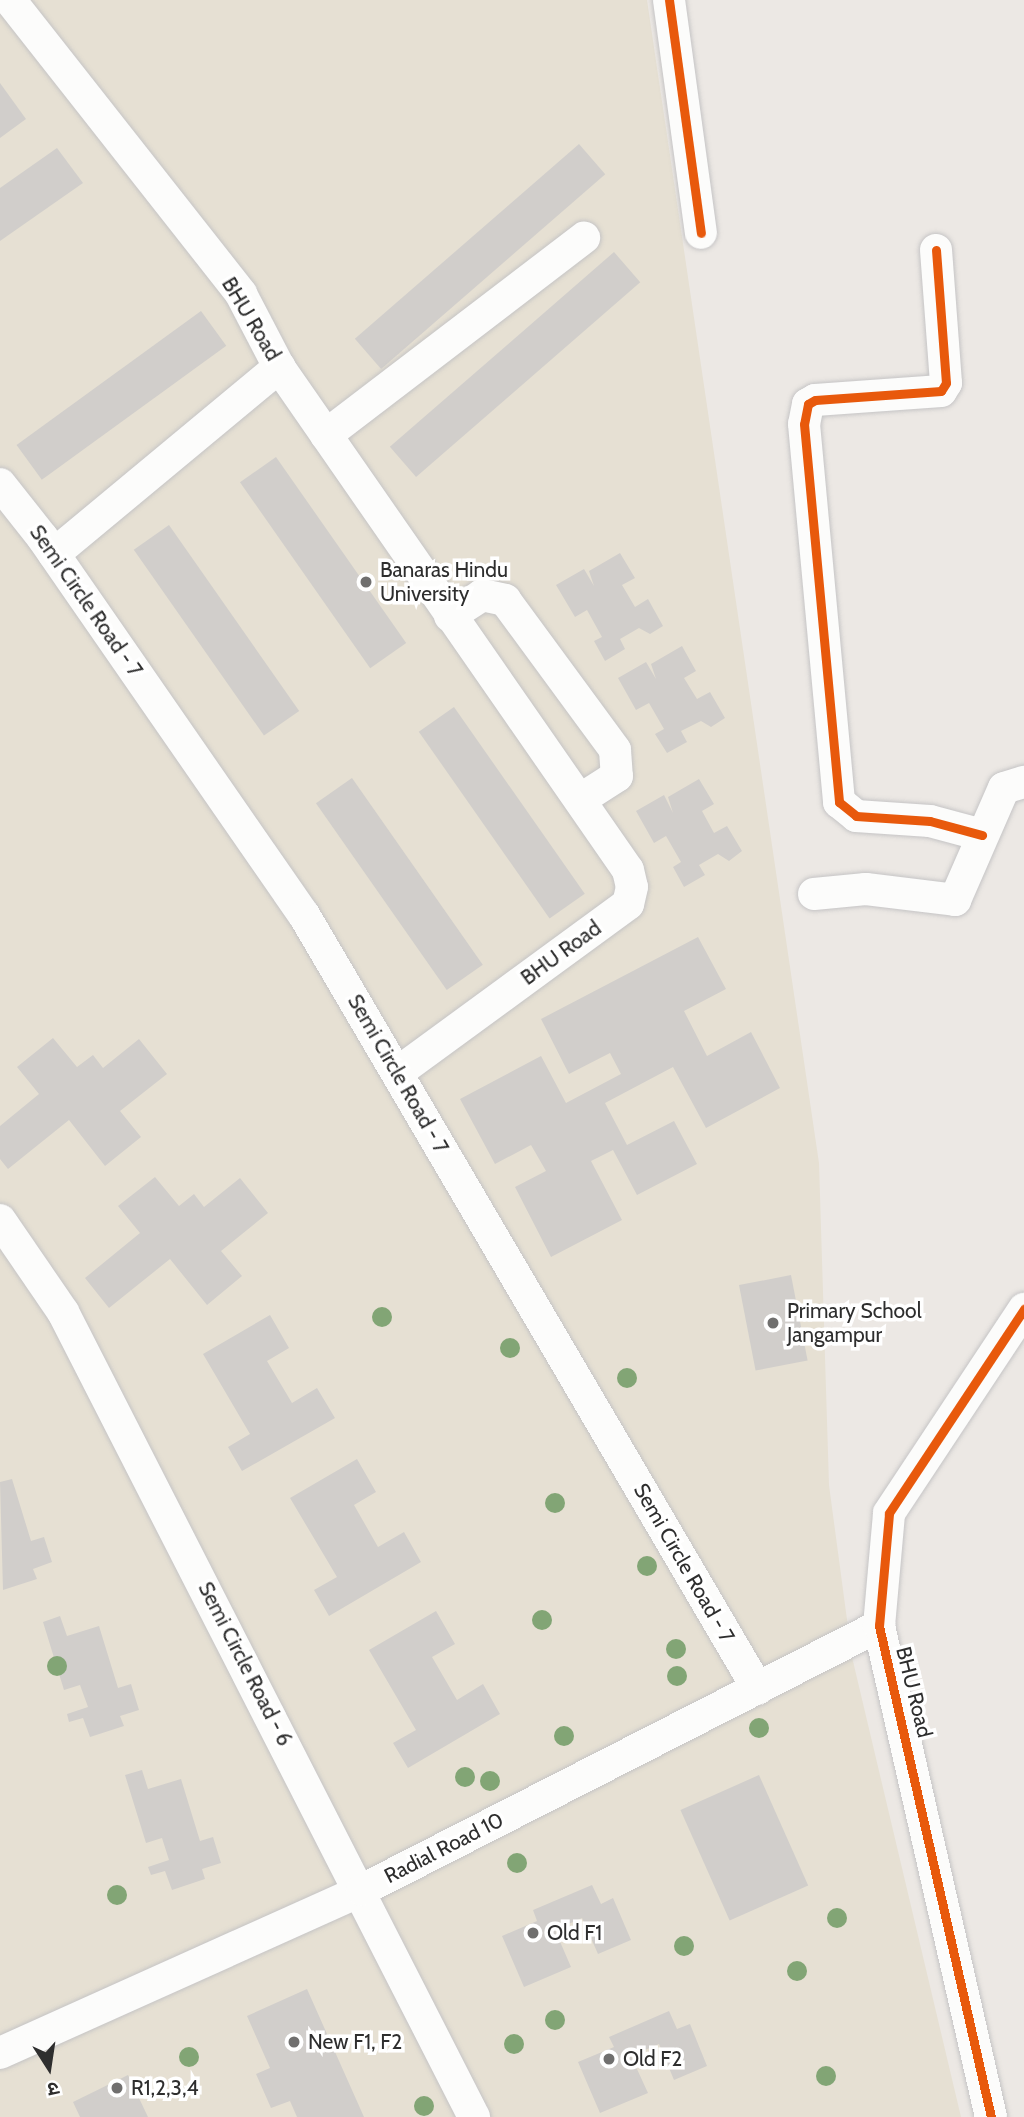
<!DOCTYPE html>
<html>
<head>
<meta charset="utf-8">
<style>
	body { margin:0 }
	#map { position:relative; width:1024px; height:2117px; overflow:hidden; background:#ece8e4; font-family:Cabin,"Noto Sans Devanagari",sans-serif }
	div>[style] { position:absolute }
	.education>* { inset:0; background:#e6e0d3 }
	.building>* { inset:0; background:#d1cecb; transform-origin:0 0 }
	.roads { filter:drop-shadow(0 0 2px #c5c4c5) drop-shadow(0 0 2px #c5c4c5) }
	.minor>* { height:32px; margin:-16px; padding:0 16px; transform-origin:16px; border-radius:16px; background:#fcfcfb }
	.cycleway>* { height:9px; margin:-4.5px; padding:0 4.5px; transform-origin:4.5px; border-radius:4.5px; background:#e8590c }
	.trees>* { width:20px; height:20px; margin:-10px; border-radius:50%; background:#82a575 }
	.dots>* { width:19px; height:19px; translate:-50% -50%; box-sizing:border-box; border:4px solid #fff; border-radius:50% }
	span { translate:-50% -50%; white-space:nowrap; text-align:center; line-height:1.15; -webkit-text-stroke:7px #fff; paint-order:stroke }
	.street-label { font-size:21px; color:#2e2e2e }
	.poi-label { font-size:21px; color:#2e2e2e }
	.left { translate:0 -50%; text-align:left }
	.north { position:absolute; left:14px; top:2033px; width:70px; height:70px; -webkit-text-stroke:5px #fff; paint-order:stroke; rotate:168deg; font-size:19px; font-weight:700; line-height:28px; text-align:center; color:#2e2e2e }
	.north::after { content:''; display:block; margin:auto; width:24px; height:32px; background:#2e2e2e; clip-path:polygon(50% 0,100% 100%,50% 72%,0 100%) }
</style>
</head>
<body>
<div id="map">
	<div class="education">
		<i style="clip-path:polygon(0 0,647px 0,819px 1163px,829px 1485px,852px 1657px,961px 2117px,0 2117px)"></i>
	</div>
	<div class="building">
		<i style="clip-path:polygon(0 83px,26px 119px,0 138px)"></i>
		<i style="left:579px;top:144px;width:40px;height:297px;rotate:49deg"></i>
		<i style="clip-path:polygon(57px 148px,83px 183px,0 241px,0 188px)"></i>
		<i style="left:614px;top:252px;width:40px;height:297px;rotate:49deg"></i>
		<i style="left:201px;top:311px;width:43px;height:228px;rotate:54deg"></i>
		<i style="left:276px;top:457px;width:227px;height:44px;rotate:55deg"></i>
		<i style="left:169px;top:525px;width:227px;height:43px;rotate:55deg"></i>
		<i style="clip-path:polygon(620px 553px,635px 578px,622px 585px,635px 607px,648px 599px,663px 626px,650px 634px,639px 628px,620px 639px,625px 649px,605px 661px,594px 641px,602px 637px,587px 610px,575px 617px,556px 585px,584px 569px,594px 586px,589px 571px)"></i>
		<i style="clip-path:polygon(682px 646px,696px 671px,684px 678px,697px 699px,710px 692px,725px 718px,711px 727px,701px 721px,681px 731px,687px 742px,667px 753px,655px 734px,664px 729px,649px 703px,636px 710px,618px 678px,646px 662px,656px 679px,651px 664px)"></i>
		<i style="left:454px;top:707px;width:228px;height:43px;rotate:55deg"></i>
		<i style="left:352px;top:778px;width:228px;height:44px;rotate:55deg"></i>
		<i style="clip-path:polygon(699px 779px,714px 804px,702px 811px,714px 833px,727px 826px,742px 851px,729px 861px,718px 854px,699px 865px,705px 875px,684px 887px,673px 867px,681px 862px,666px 836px,654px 843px,636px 811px,664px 795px,673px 813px,668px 797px)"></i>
		<i style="clip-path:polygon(698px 937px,726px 989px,684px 1011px,707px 1056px,751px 1032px,780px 1088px,706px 1128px,673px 1067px,605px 1103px,627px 1145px,674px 1121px,697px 1164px,637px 1195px,613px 1150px,591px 1161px,622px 1220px,551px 1257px,515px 1187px,546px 1171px,531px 1145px,495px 1164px,460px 1099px,541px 1056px,566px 1103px,621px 1074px,610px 1053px,569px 1074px,541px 1019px)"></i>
		<i style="clip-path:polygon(53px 1038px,77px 1067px,93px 1055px,103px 1068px,139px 1039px,167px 1074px,120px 1111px,141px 1137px,105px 1166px,69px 1120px,8px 1169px,0 1159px,0 1126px,39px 1094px,17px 1067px)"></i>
		<i style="clip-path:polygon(155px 1177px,179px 1206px,194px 1194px,204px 1207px,240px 1178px,268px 1213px,221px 1251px,242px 1276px,207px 1305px,170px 1259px,109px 1308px,85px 1278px,140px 1233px,118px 1206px)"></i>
		<i style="left:791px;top:1275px;width:87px;height:53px;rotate:79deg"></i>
		<i style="clip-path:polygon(270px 1315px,289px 1348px,267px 1361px,292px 1403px,317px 1388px,335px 1418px,242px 1471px,228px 1447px,250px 1434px,203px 1354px)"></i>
		<i style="clip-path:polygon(357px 1459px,376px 1492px,354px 1505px,378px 1547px,404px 1532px,421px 1562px,329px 1616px,314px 1590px,337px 1577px,290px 1498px)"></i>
		<i style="clip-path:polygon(12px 1479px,31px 1541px,44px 1537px,52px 1562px,33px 1569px,37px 1579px,3px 1590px,0 1482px)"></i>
		<i style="clip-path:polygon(436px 1611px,455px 1644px,432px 1657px,457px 1700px,483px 1684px,500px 1714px,408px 1768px,393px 1743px,416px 1730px,369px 1650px)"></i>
		<i style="clip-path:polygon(60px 1616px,67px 1636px,99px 1626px,118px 1688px,131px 1684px,139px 1710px,120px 1716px,124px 1726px,90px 1737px,83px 1718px,69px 1722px,67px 1714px,88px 1707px,80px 1685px,64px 1690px,43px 1622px)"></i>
		<i style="clip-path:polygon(142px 1770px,148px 1789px,181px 1779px,200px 1841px,213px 1837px,221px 1863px,202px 1869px,205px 1879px,172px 1890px,165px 1871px,151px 1875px,148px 1867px,169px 1860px,162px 1838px,146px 1843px,125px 1775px)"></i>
		<i style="left:759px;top:1775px;width:121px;height:86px;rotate:66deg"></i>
		<i style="clip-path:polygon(592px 1885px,601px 1904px,613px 1898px,631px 1940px,598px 1954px,582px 1918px,555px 1930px,571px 1967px,524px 1987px,502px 1936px,537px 1921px,533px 1910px)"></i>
		<i style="clip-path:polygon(307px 1989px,364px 2117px,297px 2117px,290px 2101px,271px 2108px,256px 2074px,270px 2068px,247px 2016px)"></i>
		<i style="clip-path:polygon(669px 2011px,677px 2029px,690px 2024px,707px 2066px,674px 2080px,659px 2044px,631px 2056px,648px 2093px,600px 2113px,578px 2062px,614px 2047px,609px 2037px)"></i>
		<i style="clip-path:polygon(128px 2075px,148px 2117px,80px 2117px,73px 2102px)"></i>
	</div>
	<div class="roads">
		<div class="minor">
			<i style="left:10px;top:0;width:374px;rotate:51.8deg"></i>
			<i style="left:241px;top:294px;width:82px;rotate:62.5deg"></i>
			<i style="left:279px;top:367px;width:612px;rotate:55.25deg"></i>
			<i style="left:628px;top:870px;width:17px;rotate:77deg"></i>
			<i style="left:632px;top:887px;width:17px;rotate:103deg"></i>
			<i style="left:628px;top:904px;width:286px;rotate:143.8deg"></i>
			<i style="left:669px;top:0;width:235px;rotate:82.2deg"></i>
			<i style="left:936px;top:250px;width:133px;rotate:85.7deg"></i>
			<i style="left:946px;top:383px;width:9px;rotate:122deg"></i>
			<i style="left:941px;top:391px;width:126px;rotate:175.9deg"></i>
			<i style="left:815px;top:400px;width:8px;rotate:150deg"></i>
			<i style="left:808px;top:404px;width:20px;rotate:101deg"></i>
			<i style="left:804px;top:424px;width:380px;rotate:84.7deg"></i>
			<i style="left:839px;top:802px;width:22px;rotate:39deg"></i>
			<i style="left:856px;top:816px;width:74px;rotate:3.9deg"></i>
			<i style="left:930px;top:821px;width:54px;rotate:15.1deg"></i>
			<i style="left:326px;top:435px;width:325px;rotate:-37.4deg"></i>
			<i style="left:0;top:484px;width:68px;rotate:51.6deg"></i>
			<i style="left:42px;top:537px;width:460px;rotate:55.3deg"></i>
			<i style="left:304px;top:915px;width:897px;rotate:59.61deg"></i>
			<i style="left:54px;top:554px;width:293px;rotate:-39.7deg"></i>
			<i style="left:450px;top:616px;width:38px;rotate:-33deg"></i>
			<i style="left:482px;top:595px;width:24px;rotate:12deg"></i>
			<i style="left:505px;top:600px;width:186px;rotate:53.7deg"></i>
			<i style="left:615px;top:750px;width:26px;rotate:86deg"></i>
			<i style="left:617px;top:776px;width:43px;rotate:147.4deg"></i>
			<i style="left:814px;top:894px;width:52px;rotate:-5.5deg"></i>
			<i style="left:866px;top:889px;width:90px;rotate:7deg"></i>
			<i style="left:955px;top:900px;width:122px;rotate:-66.4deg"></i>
			<i style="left:1004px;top:788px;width:21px;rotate:-17deg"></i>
			<i style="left:0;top:1220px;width:112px;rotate:55.6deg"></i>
			<i style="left:63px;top:1312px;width:904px;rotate:62.95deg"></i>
			<i style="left:0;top:2053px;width:397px;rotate:-24.2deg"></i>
			<i style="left:362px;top:1890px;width:581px;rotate:-27.05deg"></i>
			<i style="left:991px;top:2117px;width:504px;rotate:-102.85deg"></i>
			<i style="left:879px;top:1626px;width:113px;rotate:-84.9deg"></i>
			<i style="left:889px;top:1513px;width:245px;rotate:-56.5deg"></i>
		</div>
	</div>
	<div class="cycleway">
		<i style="left:669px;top:0;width:235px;rotate:82.2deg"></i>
		<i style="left:936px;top:250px;width:133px;rotate:85.7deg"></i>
		<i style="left:946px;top:383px;width:9px;rotate:122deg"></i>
		<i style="left:941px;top:391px;width:126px;rotate:175.9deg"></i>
		<i style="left:815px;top:400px;width:8px;rotate:150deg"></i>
		<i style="left:808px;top:404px;width:20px;rotate:101deg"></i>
		<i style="left:804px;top:424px;width:380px;rotate:84.7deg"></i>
		<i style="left:839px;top:802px;width:22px;rotate:39deg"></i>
		<i style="left:856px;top:816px;width:74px;rotate:3.9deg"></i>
		<i style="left:930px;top:821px;width:54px;rotate:15.1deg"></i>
		<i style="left:991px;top:2117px;width:504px;rotate:-102.85deg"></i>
		<i style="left:879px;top:1626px;width:113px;rotate:-84.9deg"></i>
		<i style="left:889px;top:1513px;width:245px;rotate:-56.5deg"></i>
	</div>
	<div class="trees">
		<i style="left:382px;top:1317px"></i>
		<i style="left:510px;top:1348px"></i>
		<i style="left:627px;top:1378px"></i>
		<i style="left:555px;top:1503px"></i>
		<i style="left:647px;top:1566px"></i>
		<i style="left:542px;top:1620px"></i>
		<i style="left:676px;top:1649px"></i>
		<i style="left:57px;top:1666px"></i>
		<i style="left:677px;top:1676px"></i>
		<i style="left:759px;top:1728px"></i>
		<i style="left:564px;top:1736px"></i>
		<i style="left:465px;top:1777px"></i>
		<i style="left:490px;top:1781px"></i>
		<i style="left:517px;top:1863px"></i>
		<i style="left:117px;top:1895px"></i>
		<i style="left:837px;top:1918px"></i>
		<i style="left:684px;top:1946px"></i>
		<i style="left:797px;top:1971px"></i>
		<i style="left:555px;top:2020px"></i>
		<i style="left:514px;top:2044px"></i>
		<i style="left:189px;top:2057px"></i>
		<i style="left:826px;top:2076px"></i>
		<i style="left:424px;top:2106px"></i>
	</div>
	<div class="dots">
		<i style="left:366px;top:582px;background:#706f6e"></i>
		<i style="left:773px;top:1323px;background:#706f6e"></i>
		<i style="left:533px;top:1933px;background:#706f6e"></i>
		<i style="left:294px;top:2042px;background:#706f6e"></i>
		<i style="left:609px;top:2059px;background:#706f6e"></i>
		<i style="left:117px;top:2088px;background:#706f6e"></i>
	</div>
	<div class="street-label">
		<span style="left:251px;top:319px;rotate:59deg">BHU Road</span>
		<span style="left:86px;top:601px;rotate:55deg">Semi Circle Road - 7</span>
		<span style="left:561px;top:953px;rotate:-36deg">BHU Road</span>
		<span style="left:398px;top:1074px;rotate:60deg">Semi Circle Road - 7</span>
		<span style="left:684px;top:1563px;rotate:60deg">Semi Circle Road - 7</span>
		<span style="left:245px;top:1664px;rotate:63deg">Semi Circle Road - 6</span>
		<span style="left:914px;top:1692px;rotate:76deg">BHU Road</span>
		<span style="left:444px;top:1848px;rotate:-27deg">Radial Road 10</span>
	</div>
	<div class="poi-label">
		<span class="left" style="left:380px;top:582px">Banaras Hindu<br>University</span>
		<span class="left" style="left:787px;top:1323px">Primary School<br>Jangampur</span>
		<span class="left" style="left:547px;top:1933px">Old F1</span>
		<span class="left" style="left:308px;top:2042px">New F1, F2</span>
		<span class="left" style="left:623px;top:2059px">Old F2</span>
		<span class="left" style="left:131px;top:2088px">R1,2,3,4</span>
	</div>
	<div class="north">उ</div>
</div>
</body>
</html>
